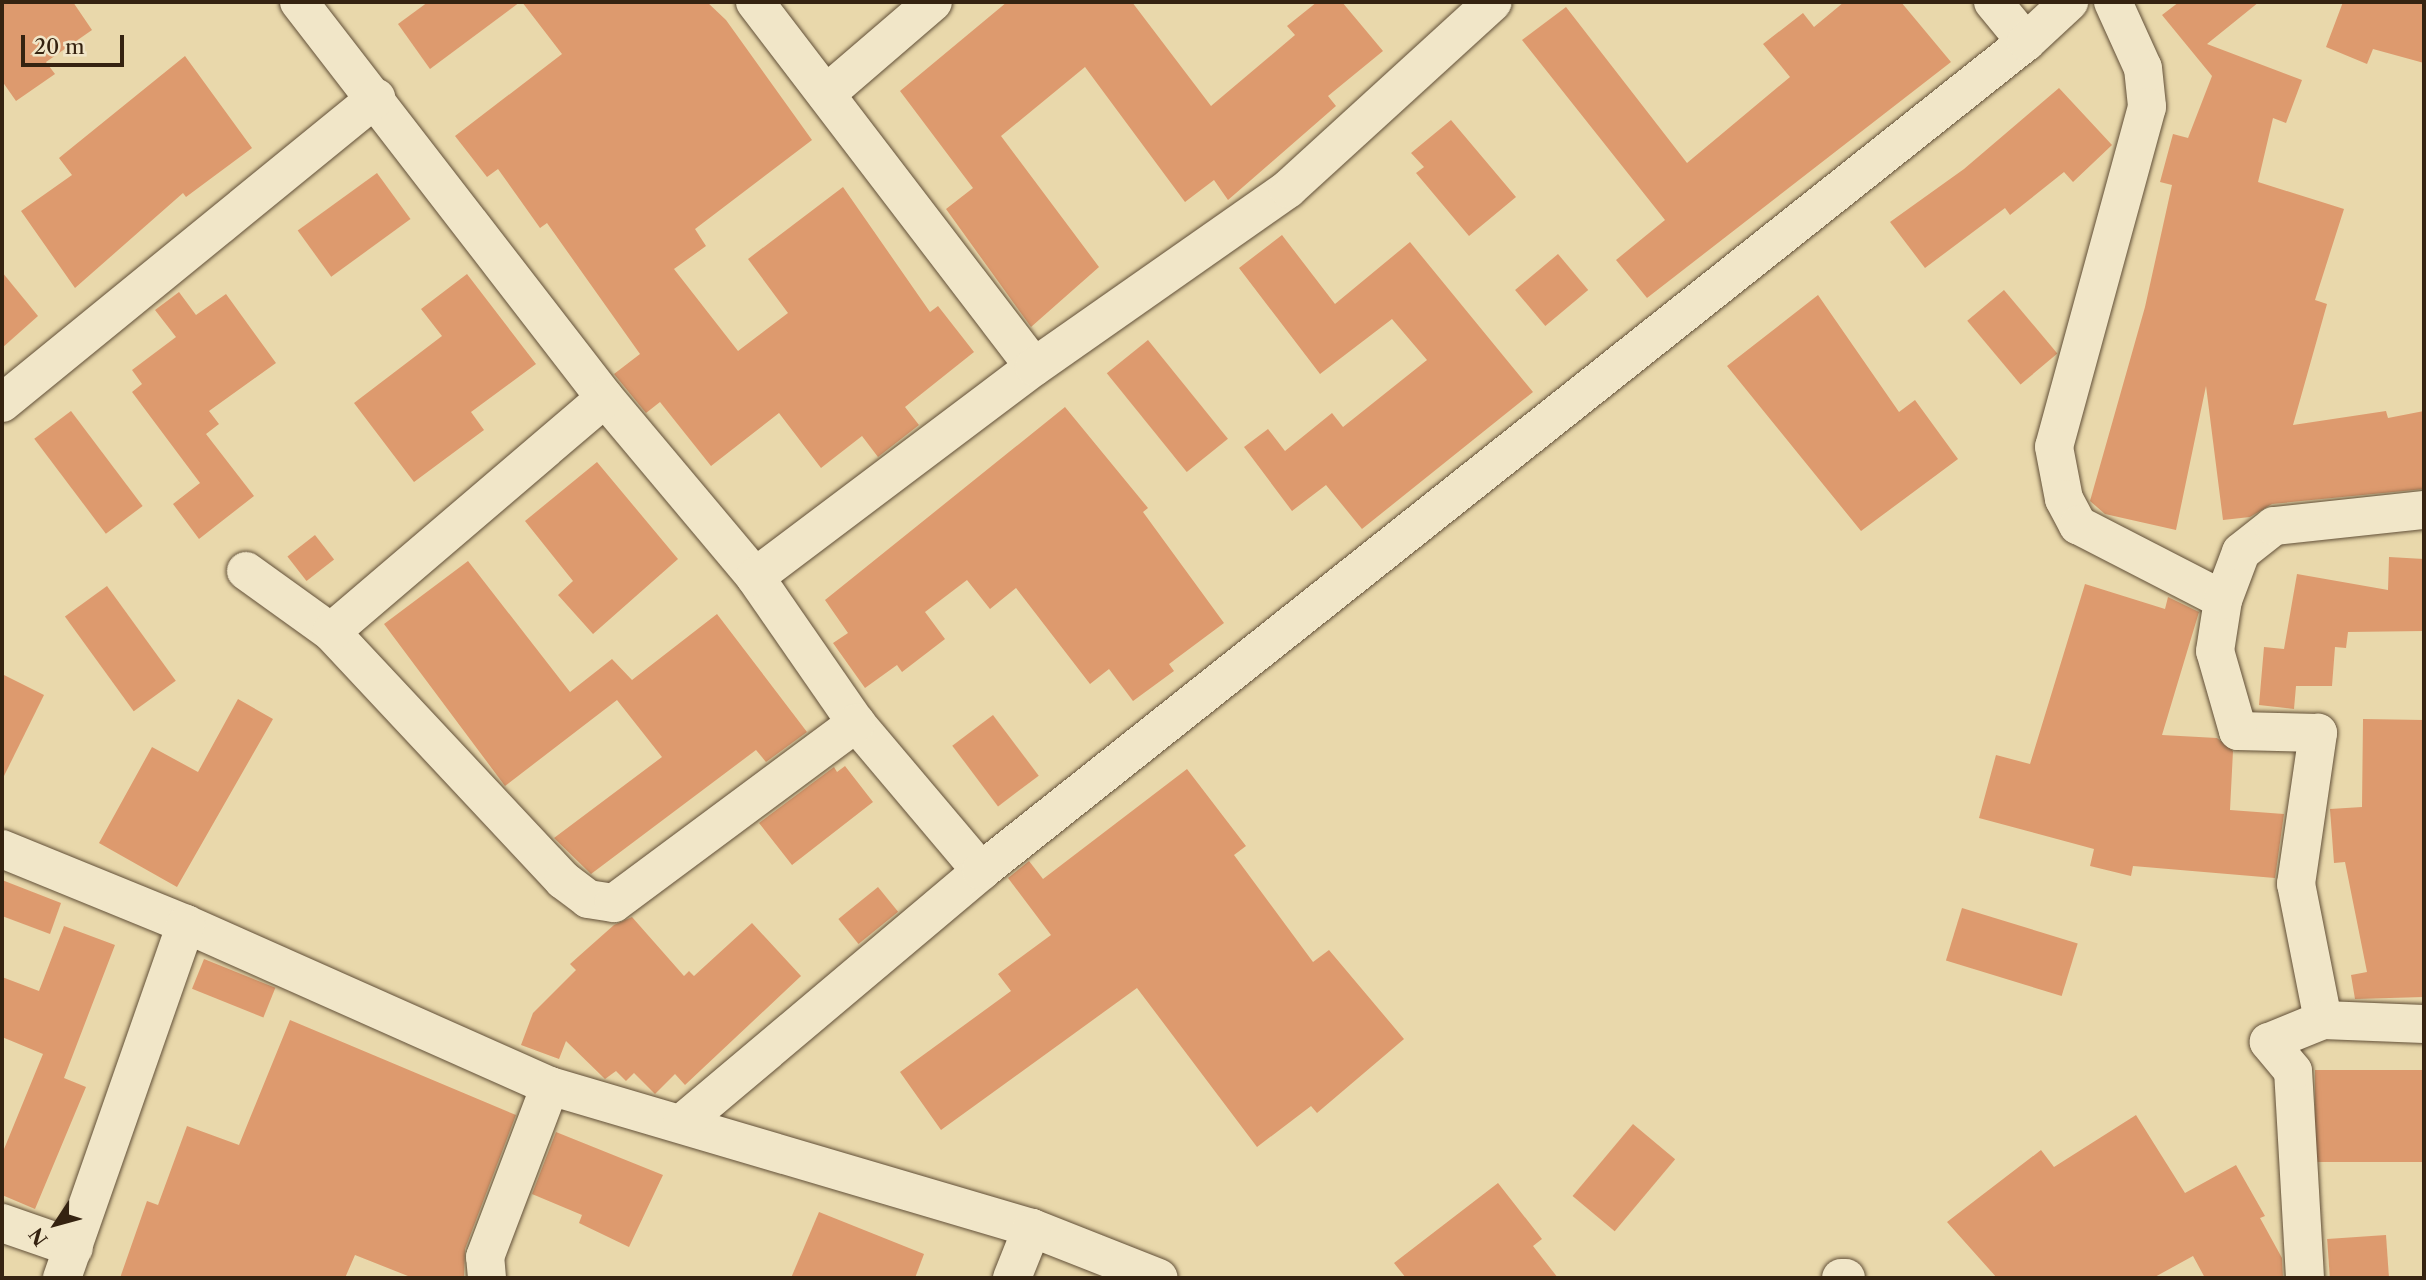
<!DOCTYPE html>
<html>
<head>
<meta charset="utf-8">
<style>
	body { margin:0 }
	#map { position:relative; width:2426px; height:1280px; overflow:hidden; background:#e9d8ab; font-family:"Libre Caslon Text",serif }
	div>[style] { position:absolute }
	.building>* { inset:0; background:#dd9a6e; transform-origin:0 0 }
	.roads { filter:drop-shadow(0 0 2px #625038) drop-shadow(0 0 2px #625038) }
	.minor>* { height:38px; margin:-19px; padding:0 19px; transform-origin:19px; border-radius:19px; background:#f1e6c8 }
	span { translate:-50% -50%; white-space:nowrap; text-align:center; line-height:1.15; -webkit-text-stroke:5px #f1e6c8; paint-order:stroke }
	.frame { position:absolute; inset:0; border:4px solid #352311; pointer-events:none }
	.north { position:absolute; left:21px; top:1189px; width:70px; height:70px; -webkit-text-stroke:5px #f1e6c8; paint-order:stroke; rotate:234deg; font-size:19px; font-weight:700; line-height:28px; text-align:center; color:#352311 }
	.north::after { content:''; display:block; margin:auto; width:24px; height:32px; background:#352311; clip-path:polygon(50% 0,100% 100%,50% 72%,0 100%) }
	.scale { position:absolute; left:21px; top:35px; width:103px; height:32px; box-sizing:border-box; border:4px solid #352311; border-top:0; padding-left:9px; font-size:21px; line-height:24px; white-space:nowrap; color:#352311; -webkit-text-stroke:5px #f1e6c8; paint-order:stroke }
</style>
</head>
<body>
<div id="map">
	<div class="building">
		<i style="clip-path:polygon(2px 2px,73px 2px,92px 30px,46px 62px,55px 74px,16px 101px,2px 81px)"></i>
		<i style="clip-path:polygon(428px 2px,520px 2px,430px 69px,398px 24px)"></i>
		<i style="clip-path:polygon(522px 2px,707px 2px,726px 20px,812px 140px,695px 229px,706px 246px,674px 269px,738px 351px,788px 313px,748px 259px,843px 187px,930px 312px,938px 306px,974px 352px,905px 407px,919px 425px,878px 457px,862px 436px,821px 468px,779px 413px,711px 466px,660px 402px,646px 413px,614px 374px,640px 354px,547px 223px,540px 228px,498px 169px,487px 177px,455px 136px,562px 54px)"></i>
		<i style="clip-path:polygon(1007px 2px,1132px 2px,1211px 106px,1295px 35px,1287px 26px,1317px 2px,1342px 2px,1383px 51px,1328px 96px,1336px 106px,1228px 200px,1214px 180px,1185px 202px,1085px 67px,1001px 136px,1099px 267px,1031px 327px,946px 209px,973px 188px,900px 91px)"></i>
		<i style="clip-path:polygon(1844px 2px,1901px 2px,1951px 62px,1647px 298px,1616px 260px,1665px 220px,1522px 40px,1566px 7px,1687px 163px,1790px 77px,1763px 44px,1803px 13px,1814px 27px)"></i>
		<i style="clip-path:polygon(2179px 2px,2259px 2px,2207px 44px,2302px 80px,2286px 123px,2273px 118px,2258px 182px,2344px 209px,2315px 300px,2327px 304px,2293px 425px,2386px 411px,2388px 418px,2424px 411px,2424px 489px,2272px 504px,2250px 517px,2223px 520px,2206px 386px,2176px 530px,2105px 514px,2090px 501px,2145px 307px,2172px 185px,2160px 182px,2173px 134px,2188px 138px,2212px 76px,2162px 15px)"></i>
		<i style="clip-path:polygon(2343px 2px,2424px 2px,2424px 63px,2373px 49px,2367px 64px,2326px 47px)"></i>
		<i style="clip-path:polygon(185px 56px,252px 148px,186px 197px,183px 193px,75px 288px,21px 211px,72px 175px,59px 158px)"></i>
		<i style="clip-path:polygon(2059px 88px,2112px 145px,2073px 182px,2064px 172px,2010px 215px,2005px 208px,1925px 268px,1890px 222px,1964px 169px)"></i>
		<i style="clip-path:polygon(1451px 120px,1516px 197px,1469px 236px,1416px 173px,1424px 167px,1411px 153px)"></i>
		<i style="left:377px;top:173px;width:57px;height:98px;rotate:54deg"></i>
		<i style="clip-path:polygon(1282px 235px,1335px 304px,1410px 242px,1533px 392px,1362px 529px,1326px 485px,1292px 511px,1244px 447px,1268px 429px,1285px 451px,1332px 413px,1343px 427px,1427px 360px,1392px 319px,1320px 374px,1239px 268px)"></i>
		<i style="left:1558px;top:254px;width:47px;height:56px;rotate:50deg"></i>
		<i style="clip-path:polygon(2px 272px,38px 316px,2px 348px)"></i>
		<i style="clip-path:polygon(467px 274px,536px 364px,471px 412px,484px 430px,414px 482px,354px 403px,442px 336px,421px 309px)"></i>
		<i style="left:2004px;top:290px;width:83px;height:48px;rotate:50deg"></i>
		<i style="clip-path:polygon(179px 292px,196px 315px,226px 294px,276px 363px,209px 411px,219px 424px,206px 434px,254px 496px,199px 539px,173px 504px,200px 483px,132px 392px,142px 384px,132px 370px,176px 337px,155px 310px)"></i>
		<i style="clip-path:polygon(1818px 295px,1899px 412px,1915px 400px,1958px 459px,1861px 531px,1727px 366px)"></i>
		<i style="left:1148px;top:340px;width:127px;height:53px;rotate:51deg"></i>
		<i style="clip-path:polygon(1065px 407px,1148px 508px,1143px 512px,1224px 623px,1169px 664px,1174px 671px,1133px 701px,1109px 669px,1090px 684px,1016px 588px,990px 609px,967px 580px,925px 612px,945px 639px,902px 672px,897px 665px,865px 688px,833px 643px,848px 633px,825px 600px)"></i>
		<i style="left:71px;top:411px;width:119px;height:46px;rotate:53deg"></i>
		<i style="clip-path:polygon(597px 462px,678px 559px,593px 634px,558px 595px,573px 581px,525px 521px)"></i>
		<i style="left:315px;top:535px;width:31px;height:35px;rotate:52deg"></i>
		<i style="clip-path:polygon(2389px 557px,2424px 559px,2424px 631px,2348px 632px,2346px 648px,2335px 647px,2332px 686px,2296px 686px,2294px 709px,2259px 705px,2264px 647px,2284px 649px,2297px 574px,2388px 590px)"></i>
		<i style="clip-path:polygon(468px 561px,570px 692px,612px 659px,632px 680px,717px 614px,807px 732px,766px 762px,756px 750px,591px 874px,554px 838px,662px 757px,617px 700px,505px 786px,384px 624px)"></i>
		<i style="clip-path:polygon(2085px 584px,2165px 609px,2168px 597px,2199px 612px,2162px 735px,2217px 738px,2233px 751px,2230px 810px,2284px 814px,2275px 878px,2133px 866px,2131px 876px,2090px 866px,2094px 849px,1979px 818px,1996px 755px,2030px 764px)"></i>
		<i style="left:107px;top:586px;width:117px;height:52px;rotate:54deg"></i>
		<i style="clip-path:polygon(2px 674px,44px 695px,2px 780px)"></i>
		<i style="clip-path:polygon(238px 699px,273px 719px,177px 887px,99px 843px,152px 747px,198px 772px)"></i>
		<i style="left:993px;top:715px;width:76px;height:51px;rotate:53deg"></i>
		<i style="clip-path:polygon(2363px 719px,2424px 720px,2424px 997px,2355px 999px,2351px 975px,2367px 972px,2345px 862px,2334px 863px,2330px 809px,2362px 807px)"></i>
		<i style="clip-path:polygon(845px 766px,873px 802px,792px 865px,759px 823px,834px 767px,837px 772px)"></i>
		<i style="clip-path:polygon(1187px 769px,1246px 846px,1234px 855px,1313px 962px,1329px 950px,1404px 1039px,1317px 1113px,1311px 1106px,1257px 1147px,1137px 988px,941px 1130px,900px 1072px,1011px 991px,998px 974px,1051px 935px,1008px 878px,1029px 861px,1043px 879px)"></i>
		<i style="clip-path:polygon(2px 880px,61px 903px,50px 934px,2px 916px)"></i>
		<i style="left:878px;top:887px;width:32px;height:51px;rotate:51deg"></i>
		<i style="left:1962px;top:908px;width:121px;height:55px;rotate:17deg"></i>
		<i style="clip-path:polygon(632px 917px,684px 976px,689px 971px,694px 976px,752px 923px,801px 976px,685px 1085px,675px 1074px,655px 1094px,634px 1073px,626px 1081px,616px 1071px,605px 1079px,566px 1041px,559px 1059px,521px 1045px,533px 1013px,576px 970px,570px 964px,614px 925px)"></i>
		<i style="clip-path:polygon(64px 926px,115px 945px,64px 1078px,86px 1087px,35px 1209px,2px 1195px,2px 1154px,43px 1054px,2px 1037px,2px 977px,39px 991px)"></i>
		<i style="left:204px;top:959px;width:77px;height:32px;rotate:22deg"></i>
		<i style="clip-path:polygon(290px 1020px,516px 1115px,465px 1249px,464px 1278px,413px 1278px,355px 1255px,345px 1278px,120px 1278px,147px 1201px,158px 1205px,187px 1126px,239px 1145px)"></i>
		<i style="left:2424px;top:1070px;width:92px;height:109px;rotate:90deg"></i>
		<i style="clip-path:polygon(2136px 1115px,2185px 1193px,2236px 1165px,2265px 1216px,2260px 1218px,2282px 1258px,2283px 1278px,2205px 1278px,2193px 1256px,2153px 1278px,1997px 1278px,1947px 1222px,2041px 1150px,2054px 1167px)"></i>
		<i style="left:1633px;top:1124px;width:55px;height:94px;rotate:40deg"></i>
		<i style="clip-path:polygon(556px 1132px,663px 1175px,629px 1247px,579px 1223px,582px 1215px,532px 1194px)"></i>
		<i style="clip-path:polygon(1498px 1183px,1542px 1239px,1533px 1246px,1558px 1278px,1406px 1278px,1394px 1263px)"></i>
		<i style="clip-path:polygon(819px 1212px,924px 1254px,915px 1278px,791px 1278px)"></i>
		<i style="left:2386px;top:1235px;width:43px;height:59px;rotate:86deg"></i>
	</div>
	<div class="roads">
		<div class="minor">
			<i style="left:299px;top:2px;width:500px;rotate:52.31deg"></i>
			<i style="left:605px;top:398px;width:234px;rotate:50deg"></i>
			<i style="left:755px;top:577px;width:178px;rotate:55.3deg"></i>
			<i style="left:856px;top:723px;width:194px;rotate:49.8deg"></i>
			<i style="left:755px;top:2px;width:459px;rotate:52.6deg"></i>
			<i style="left:1993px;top:2px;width:52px;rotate:50.5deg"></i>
			<i style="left:2113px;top:2px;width:72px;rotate:65.6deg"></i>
			<i style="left:2143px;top:68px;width:39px;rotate:84deg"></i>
			<i style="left:2147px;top:107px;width:352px;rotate:105.3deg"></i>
			<i style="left:2054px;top:447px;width:53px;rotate:79.1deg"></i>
			<i style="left:2064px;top:499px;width:30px;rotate:62deg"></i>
			<i style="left:2078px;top:525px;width:163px;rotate:27.3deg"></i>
			<i style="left:826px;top:94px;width:141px;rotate:-40.7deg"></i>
			<i style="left:2px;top:403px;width:483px;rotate:-39.2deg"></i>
			<i style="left:246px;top:571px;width:105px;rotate:35.7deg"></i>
			<i style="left:331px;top:632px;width:340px;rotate:46.9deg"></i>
			<i style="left:563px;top:880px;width:31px;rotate:37deg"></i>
			<i style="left:588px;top:899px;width:26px;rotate:9deg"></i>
			<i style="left:614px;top:903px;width:302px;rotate:-36.6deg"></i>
			<i style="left:755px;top:577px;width:349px;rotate:-37deg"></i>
			<i style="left:1034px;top:367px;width:310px;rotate:-35deg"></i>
			<i style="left:1288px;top:189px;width:277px;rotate:-42.4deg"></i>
			<i style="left:331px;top:632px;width:360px;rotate:-40.5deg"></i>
			<i style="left:2px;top:849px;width:199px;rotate:22.2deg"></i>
			<i style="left:186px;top:924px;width:398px;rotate:24deg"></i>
			<i style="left:550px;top:1086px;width:502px;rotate:16.42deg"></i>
			<i style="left:1032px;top:1228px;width:136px;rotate:21.5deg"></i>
			<i style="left:2323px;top:1020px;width:139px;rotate:-101.2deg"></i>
			<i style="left:2296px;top:884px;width:153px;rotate:-81.7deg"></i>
			<i style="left:2318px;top:733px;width:80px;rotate:-178.6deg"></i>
			<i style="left:2238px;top:731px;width:83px;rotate:-106deg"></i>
			<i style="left:2215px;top:651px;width:52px;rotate:-81.1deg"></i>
			<i style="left:2223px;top:600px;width:51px;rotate:-69.4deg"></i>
			<i style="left:2241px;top:552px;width:42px;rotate:-38.2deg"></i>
			<i style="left:2274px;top:526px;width:151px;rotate:-6.1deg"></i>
			<i style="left:682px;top:1123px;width:391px;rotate:-40.1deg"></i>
			<i style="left:981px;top:871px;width:1334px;rotate:-38.43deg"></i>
			<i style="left:2026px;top:42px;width:59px;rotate:-42.9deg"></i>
			<i style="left:2px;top:1223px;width:76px;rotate:19.1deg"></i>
			<i style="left:62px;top:1278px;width:375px;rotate:-70.7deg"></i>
			<i style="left:487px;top:1278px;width:21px;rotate:-95deg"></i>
			<i style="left:485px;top:1257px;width:183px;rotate:-69.2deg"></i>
			<i style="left:1012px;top:1278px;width:54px;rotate:-68.2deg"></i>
			<i style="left:1841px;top:1278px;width:5px"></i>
			<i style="left:2305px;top:1278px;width:207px;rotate:-93.3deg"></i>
			<i style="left:2293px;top:1071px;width:38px;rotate:-130deg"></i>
			<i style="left:2269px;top:1042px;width:58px;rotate:-22.2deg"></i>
			<i style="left:2323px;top:1020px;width:101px;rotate:2.3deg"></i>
		</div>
	</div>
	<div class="frame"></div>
	<div class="north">N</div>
	<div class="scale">20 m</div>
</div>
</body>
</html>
